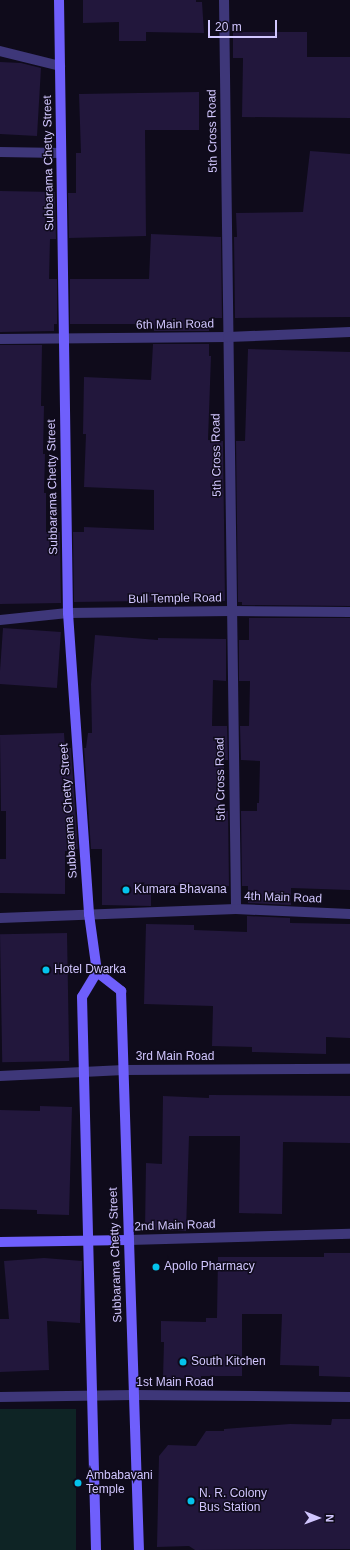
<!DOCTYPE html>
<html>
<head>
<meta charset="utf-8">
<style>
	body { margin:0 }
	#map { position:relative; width:350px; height:1550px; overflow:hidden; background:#0f0b1b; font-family:Arial,sans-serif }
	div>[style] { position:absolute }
	.green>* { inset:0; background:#0e2425; transform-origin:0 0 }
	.building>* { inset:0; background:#22173c; transform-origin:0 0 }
	.minor>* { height:10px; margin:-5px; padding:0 5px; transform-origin:5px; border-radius:5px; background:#3e3779 }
	.tertiary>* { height:10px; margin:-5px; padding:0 5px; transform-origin:5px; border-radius:5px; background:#3e3779 }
	.secondary>* { height:10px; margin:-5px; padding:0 5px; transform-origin:5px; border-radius:5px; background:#6f5ffc }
	.dots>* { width:11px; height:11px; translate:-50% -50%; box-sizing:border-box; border:2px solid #0f0b1b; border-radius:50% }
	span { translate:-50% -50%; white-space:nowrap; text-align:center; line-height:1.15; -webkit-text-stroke:3px #0f0b1b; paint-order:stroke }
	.street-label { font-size:12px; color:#d1c6fe }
	.poi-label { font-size:12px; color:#d1c6fe }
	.left { translate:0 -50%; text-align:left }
	.north { position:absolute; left:298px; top:1498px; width:40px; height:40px; -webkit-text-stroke:3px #0f0b1b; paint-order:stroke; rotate:91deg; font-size:11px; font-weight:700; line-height:16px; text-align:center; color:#d1c6fe }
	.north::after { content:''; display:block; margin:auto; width:14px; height:18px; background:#d1c6fe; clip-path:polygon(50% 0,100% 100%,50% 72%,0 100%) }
	.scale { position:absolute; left:208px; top:20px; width:69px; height:18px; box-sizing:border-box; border:2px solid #d1c6fe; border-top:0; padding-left:5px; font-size:12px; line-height:14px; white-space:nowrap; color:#d1c6fe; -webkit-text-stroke:3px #0f0b1b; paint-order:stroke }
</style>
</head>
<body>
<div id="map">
	<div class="green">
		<i style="left:0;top:1409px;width:76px;height:141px"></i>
	</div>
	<div class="building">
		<i style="clip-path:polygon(83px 0,196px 0,196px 2px,202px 2px,204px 33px,146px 32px,146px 41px,119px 41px,119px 22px,83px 23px)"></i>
		<i style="clip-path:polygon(233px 32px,307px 32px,307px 57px,350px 57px,350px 118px,242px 117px,243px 58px,233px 58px)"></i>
		<i style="clip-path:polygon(0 62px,21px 63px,41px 68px,37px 136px,0 134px)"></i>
		<i style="clip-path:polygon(199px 92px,199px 130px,145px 130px,146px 236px,69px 238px,68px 193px,76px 193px,76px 153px,81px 153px,79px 94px)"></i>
		<i style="clip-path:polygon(310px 151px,350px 154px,350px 317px,235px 318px,234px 237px,237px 237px,236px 213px,303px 212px)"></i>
		<i style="clip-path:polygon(0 191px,55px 192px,56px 239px,50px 239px,49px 279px,57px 279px,57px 324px,54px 324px,54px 331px,0 332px)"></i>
		<i style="clip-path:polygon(151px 234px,221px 237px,222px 318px,209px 318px,209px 331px,154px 331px,154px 325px,150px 324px,70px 324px,70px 279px,149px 279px)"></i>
		<i style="clip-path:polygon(153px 344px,209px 344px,209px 356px,211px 356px,208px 440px,223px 441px,225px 601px,145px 601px,74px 602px,73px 532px,84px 532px,84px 527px,154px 530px,154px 490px,84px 487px,86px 434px,83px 434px,84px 377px,151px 380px)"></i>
		<i style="clip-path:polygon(0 345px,42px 345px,41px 406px,44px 406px,43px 454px,45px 454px,44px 493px,46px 493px,46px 532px,60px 532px,61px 603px,0 604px)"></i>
		<i style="clip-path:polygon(248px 349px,350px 352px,350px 606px,242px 605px,242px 602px,238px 602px,236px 441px,245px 441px)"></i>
		<i style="clip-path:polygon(249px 618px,350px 618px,350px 890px,291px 888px,291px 905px,248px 903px,248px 886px,242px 886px,241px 811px,257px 811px,257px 803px,259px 803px,260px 761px,241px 760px,240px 726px,249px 726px,250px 681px,239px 681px,239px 640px,249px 640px)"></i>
		<i style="left:3px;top:628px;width:58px;height:56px;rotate:4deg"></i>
		<i style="clip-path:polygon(95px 635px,158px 640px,158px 638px,226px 639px,226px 681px,213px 680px,212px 726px,227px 726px,228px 760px,224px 760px,224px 769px,221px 769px,220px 811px,228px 811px,229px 886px,151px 885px,151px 906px,102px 905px,102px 849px,91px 849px,84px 748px,86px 748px,88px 733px,92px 733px,91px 684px)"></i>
		<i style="clip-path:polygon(64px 733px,65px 748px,71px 748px,78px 849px,67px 849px,67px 851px,65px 851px,65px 894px,0 893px,0 859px,6px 859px,6px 811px,1px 811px,0 735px)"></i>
		<i style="clip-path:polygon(247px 916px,290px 918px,290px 923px,350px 924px,350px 1038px,326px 1037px,326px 1054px,252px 1052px,252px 1047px,212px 1046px,213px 1006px,144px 1004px,146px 924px,194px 925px,194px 930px,247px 932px)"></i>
		<i style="left:67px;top:933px;width:128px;height:67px;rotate:89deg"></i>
		<i style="clip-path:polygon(209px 1095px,350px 1096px,350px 1143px,283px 1142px,282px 1214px,239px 1213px,240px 1136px,189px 1136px,186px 1231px,145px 1230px,146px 1163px,162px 1164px,163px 1096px,209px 1098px)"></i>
		<i style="clip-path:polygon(40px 1106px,72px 1107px,69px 1215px,37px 1214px,37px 1210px,0 1209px,0 1110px,40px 1111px)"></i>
		<i style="clip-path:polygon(324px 1253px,350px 1253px,350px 1377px,319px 1376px,319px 1366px,280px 1365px,282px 1314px,242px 1314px,242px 1376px,201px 1376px,201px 1379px,163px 1378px,164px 1342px,161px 1342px,161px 1321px,206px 1322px,206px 1318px,217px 1318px,218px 1257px,324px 1257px)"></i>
		<i style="clip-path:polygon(44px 1258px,82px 1261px,80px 1323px,47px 1321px,49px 1370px,0 1372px,0 1319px,9px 1319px,4px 1261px)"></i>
		<i style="clip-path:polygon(332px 1419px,350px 1419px,350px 1549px,195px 1550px,189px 1546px,157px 1547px,159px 1456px,168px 1445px,196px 1446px,206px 1431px,224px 1431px,224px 1429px,290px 1424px,331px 1425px)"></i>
	</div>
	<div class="minor">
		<i style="left:224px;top:0;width:909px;rotate:89.24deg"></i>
		<i style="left:0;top:51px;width:62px;rotate:14deg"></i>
		<i style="left:0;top:152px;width:61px;rotate:0.9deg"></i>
		<i style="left:0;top:339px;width:228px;rotate:-0.5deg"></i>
		<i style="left:228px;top:337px;width:122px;rotate:-2.3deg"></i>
		<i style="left:0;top:620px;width:68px;rotate:-5.9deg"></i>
		<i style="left:0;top:918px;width:236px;rotate:-2.2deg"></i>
		<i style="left:236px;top:909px;width:114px;rotate:2.5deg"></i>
		<i style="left:0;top:1076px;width:124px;rotate:-2.8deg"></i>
		<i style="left:124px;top:1070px;width:226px;rotate:-0.3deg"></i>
		<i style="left:129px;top:1240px;width:221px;rotate:-1.6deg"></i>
		<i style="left:0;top:1397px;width:134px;rotate:-0.9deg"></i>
		<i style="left:134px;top:1395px;width:216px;rotate:0.5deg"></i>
	</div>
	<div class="tertiary">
		<i style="left:68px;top:613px;width:163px;rotate:-0.7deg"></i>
		<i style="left:231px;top:611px;width:119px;rotate:0.5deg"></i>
	</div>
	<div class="secondary">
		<i style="left:59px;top:0;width:613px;rotate:89.16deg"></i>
		<i style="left:68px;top:613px;width:302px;rotate:86deg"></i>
		<i style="left:89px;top:914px;width:59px;rotate:82.1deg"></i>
		<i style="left:97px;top:972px;width:29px;rotate:121deg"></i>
		<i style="left:82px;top:997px;width:553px;rotate:88.55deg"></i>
		<i style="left:97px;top:972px;width:31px;rotate:38deg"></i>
		<i style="left:121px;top:991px;width:559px;rotate:88.16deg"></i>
		<i style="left:0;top:1242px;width:129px;rotate:-0.9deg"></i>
	</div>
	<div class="dots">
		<i style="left:126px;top:890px;background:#04c3ec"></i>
		<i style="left:46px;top:970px;background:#04c3ec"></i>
		<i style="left:156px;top:1267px;background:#04c3ec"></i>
		<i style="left:183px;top:1362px;background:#04c3ec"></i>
		<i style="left:78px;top:1483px;background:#04c3ec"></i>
		<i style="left:191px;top:1501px;background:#04c3ec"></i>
	</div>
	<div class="street-label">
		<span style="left:213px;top:131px;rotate:-91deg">5th Cross Road</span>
		<span style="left:49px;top:163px;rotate:-91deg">Subbarama Chetty Street</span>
		<span style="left:175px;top:325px;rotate:-1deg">6th Main Road</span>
		<span style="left:217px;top:455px;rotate:-91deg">5th Cross Road</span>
		<span style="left:53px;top:487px;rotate:-91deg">Subbarama Chetty Street</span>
		<span style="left:175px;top:599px;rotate:-1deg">Bull Temple Road</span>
		<span style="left:221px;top:779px;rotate:-91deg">5th Cross Road</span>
		<span style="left:69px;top:811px;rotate:-94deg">Subbarama Chetty Street</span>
		<span style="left:283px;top:898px;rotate:2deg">4th Main Road</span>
		<span style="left:175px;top:1057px">3rd Main Road</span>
		<span style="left:175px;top:1226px;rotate:-2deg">2nd Main Road</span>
		<span style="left:116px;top:1255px;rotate:-92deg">Subbarama Chetty Street</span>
		<span style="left:175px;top:1383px">1st Main Road</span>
	</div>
	<div class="poi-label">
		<span class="left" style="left:134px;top:890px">Kumara Bhavana</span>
		<span class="left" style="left:54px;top:970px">Hotel Dwarka</span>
		<span class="left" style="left:164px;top:1267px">Apollo Pharmacy</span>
		<span class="left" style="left:191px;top:1362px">South Kitchen</span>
		<span class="left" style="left:86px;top:1483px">Ambabavani<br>Temple</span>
		<span class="left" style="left:199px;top:1501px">N. R. Colony<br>Bus Station</span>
	</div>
	<div class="north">N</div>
	<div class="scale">20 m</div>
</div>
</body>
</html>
